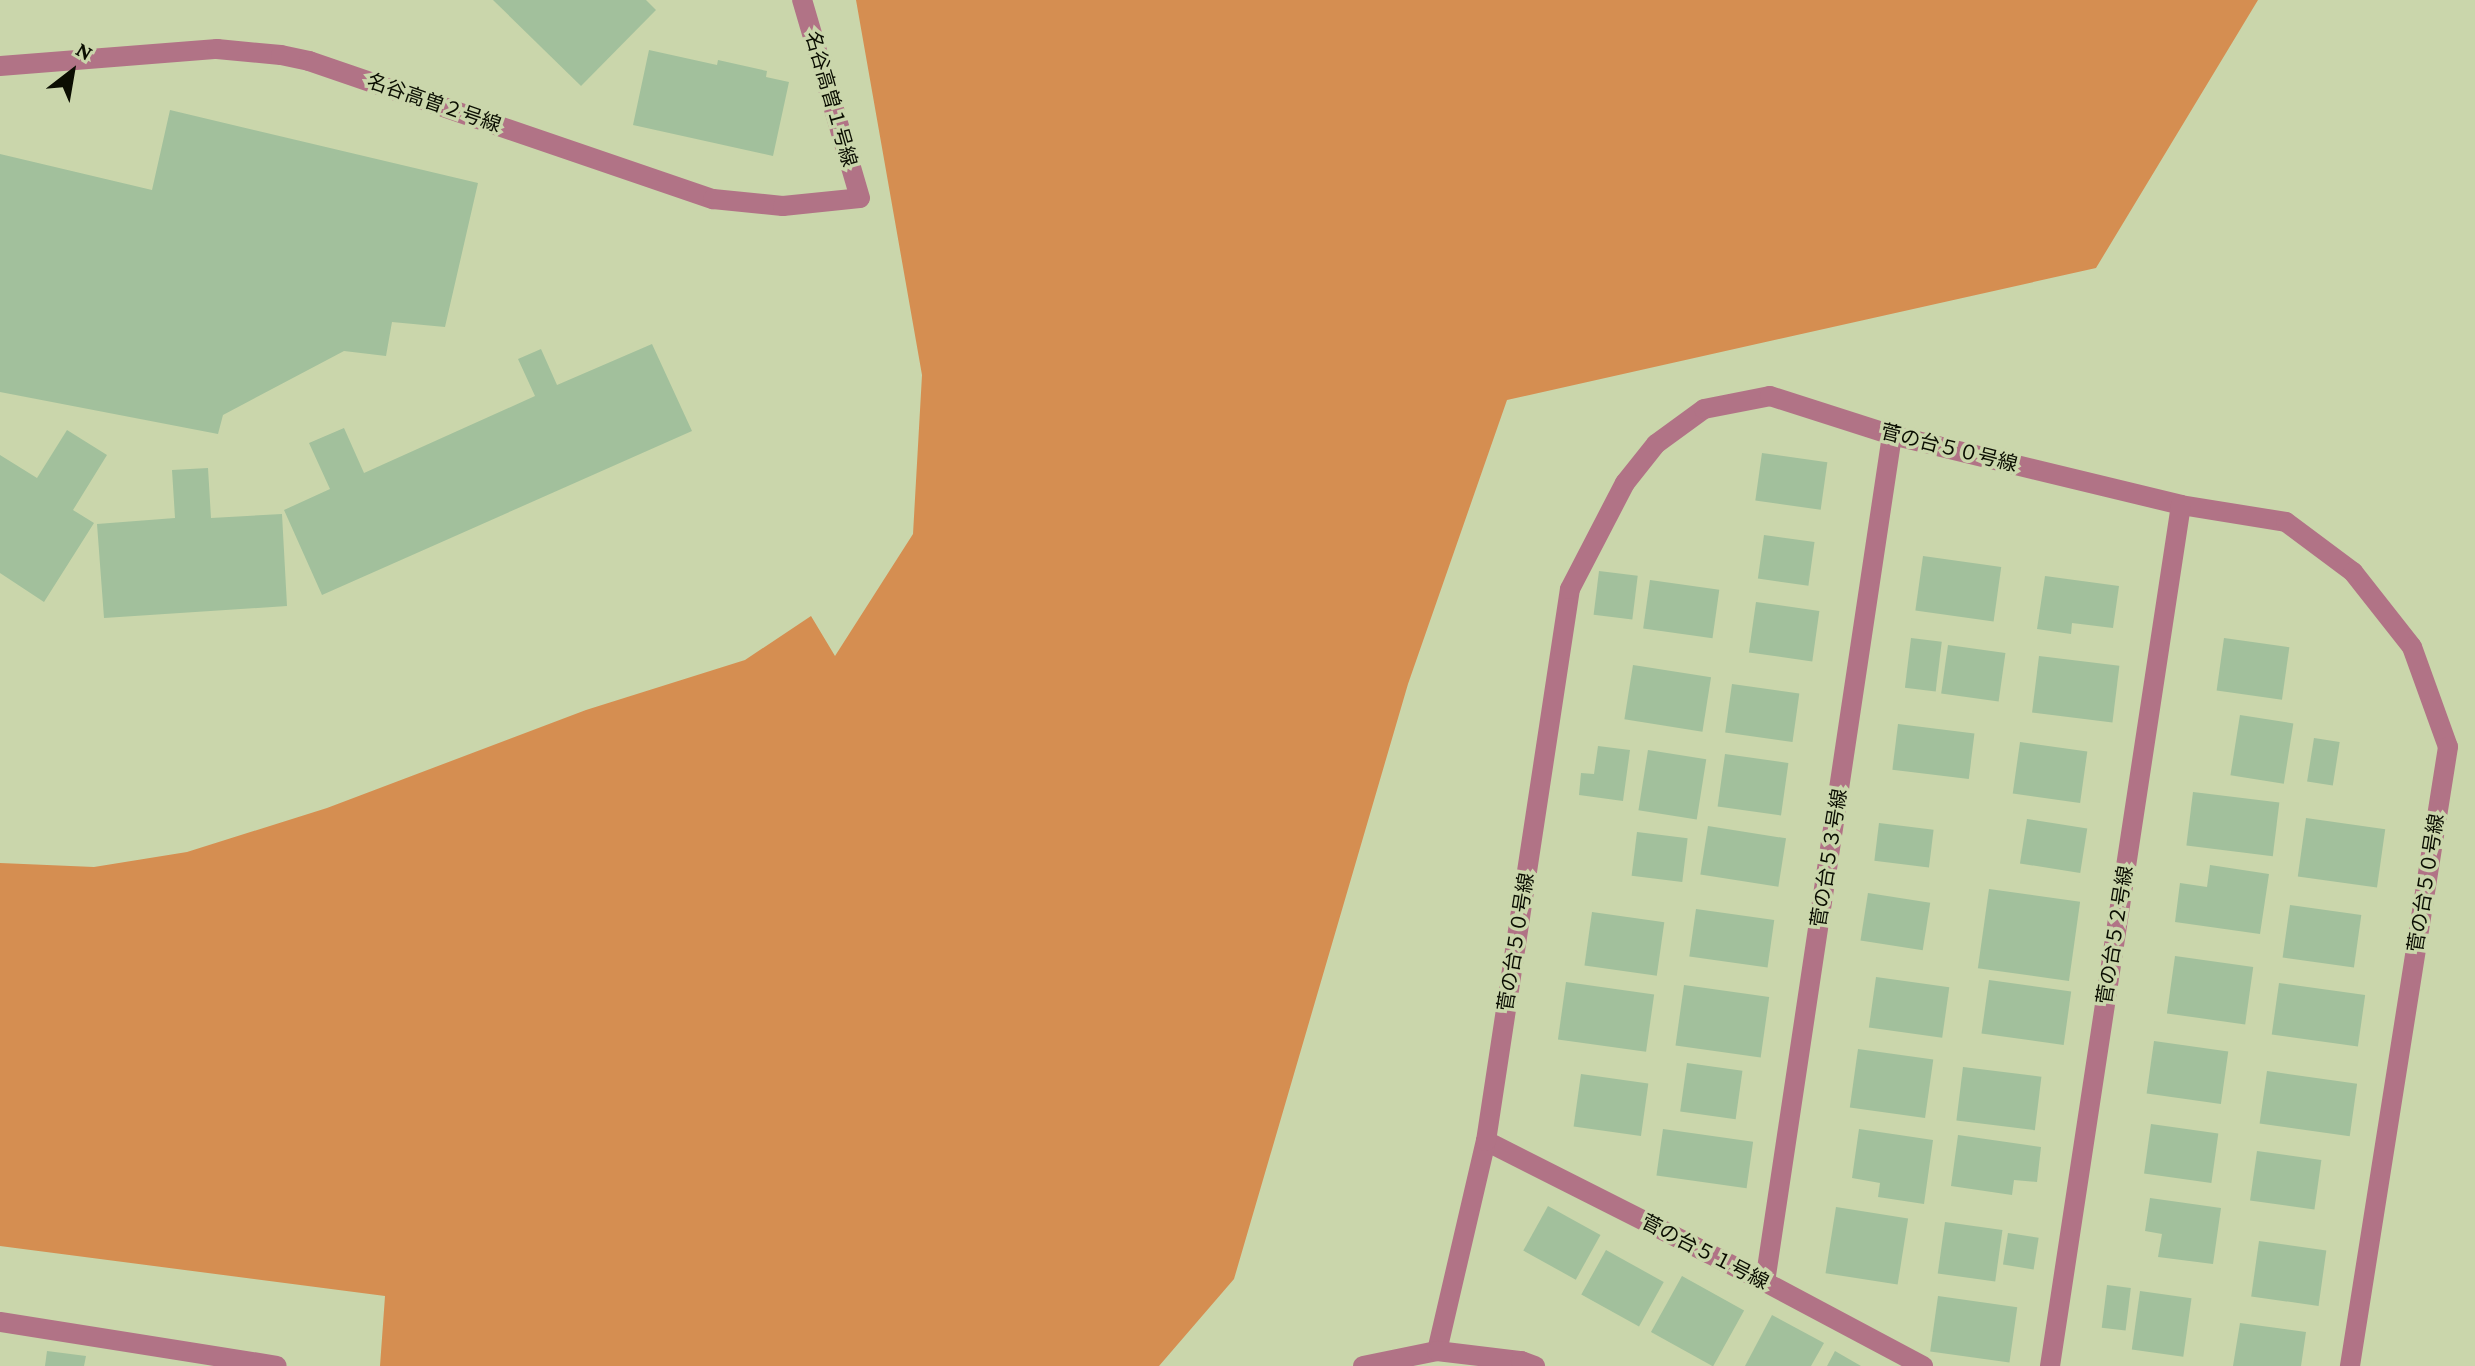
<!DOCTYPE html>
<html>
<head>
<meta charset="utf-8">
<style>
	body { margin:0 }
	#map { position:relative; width:2475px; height:1366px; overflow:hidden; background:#cad6ab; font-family:"Crimson Pro","Noto Sans JP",serif }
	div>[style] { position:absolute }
	.green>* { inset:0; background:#d58e51 }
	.building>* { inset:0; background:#a2c09c; transform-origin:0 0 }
	.minor>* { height:20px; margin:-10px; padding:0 10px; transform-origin:10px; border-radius:10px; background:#b17386 }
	span { translate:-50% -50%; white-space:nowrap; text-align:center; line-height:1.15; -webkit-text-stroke:7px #cad6ab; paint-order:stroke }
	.street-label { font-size:20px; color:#0b0e02 }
	.north { position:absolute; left:32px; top:32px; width:80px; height:80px; -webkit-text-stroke:6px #cad6ab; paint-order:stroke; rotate:31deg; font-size:22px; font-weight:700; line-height:32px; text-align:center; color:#0b0e02 }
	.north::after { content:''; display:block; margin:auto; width:28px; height:36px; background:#0b0e02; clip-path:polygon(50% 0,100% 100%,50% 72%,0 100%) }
</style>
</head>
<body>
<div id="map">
	<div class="green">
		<i style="clip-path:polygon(856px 0,2258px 0,2096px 268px,1507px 400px,1408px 684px,1234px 1279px,1159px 1366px,380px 1366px,385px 1296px,0 1246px,0 863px,94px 867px,187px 852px,327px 808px,586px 710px,745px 660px,811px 616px,835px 656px,913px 534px,922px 375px)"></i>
	</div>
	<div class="building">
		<i style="clip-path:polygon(493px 0,646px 0,656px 10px,581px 86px)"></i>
		<i style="clip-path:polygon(649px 50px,717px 65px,718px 60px,767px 71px,766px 77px,789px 82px,773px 156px,633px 125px)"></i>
		<i style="clip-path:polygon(170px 110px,478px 183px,445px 327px,392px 322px,386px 356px,344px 351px,223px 415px,218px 434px,0 392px,0 154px,152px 190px)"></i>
		<i style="clip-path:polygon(652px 344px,692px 431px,322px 595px,284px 510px,330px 489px,309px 443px,344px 428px,364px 473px,535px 396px,518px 359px,541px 349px,557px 385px)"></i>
		<i style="clip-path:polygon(67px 430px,107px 455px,73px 510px,94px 523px,44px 602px,0 573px,0 455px,37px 478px)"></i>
		<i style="left:1762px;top:453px;width:66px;height:48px;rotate:8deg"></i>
		<i style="clip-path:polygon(208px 468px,211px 518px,282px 514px,287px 606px,104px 618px,97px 524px,175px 518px,172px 470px)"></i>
		<i style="left:1764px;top:535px;width:51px;height:44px;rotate:8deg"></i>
		<i style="left:1923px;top:556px;width:79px;height:55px;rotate:8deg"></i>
		<i style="left:1599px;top:571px;width:39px;height:44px;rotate:7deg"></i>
		<i style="clip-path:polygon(2045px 576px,2119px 586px,2113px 628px,2072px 623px,2071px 634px,2037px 629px)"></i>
		<i style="left:1650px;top:580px;width:70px;height:49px;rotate:8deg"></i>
		<i style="left:1756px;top:602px;width:64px;height:51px;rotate:8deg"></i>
		<i style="left:1911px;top:638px;width:31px;height:50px;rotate:7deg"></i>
		<i style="left:2224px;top:638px;width:66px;height:53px;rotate:8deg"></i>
		<i style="left:1948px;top:645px;width:58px;height:49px;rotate:8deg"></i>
		<i style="left:2039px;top:656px;width:81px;height:57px;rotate:7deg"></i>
		<i style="left:1633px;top:665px;width:79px;height:55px;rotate:9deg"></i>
		<i style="left:1732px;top:684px;width:68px;height:49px;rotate:8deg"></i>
		<i style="left:2240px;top:715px;width:54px;height:61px;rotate:9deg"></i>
		<i style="left:1898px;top:724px;width:77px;height:46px;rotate:7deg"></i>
		<i style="left:2314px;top:738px;width:26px;height:44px;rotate:9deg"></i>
		<i style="left:2020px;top:742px;width:68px;height:52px;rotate:8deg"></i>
		<i style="clip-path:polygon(1598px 746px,1630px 750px,1623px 801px,1579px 795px,1581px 773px,1594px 774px)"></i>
		<i style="left:1648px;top:750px;width:59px;height:61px;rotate:9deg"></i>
		<i style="left:1725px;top:754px;width:64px;height:53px;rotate:8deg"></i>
		<i style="left:2193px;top:792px;width:87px;height:54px;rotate:7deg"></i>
		<i style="left:2306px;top:818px;width:80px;height:59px;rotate:8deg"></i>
		<i style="left:2027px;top:819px;width:61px;height:45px;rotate:9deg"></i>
		<i style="left:1879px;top:823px;width:55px;height:38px;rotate:7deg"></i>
		<i style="left:1708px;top:826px;width:79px;height:49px;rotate:9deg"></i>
		<i style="left:1637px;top:832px;width:51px;height:44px;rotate:7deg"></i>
		<i style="clip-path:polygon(2210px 865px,2269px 874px,2260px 934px,2175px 922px,2180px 883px,2207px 887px)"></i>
		<i style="left:1989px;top:889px;width:92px;height:80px;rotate:8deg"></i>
		<i style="left:1868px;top:893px;width:63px;height:48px;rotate:9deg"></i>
		<i style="left:2290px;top:905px;width:72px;height:53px;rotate:8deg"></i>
		<i style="left:1696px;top:909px;width:79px;height:48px;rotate:8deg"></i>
		<i style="left:1592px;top:912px;width:73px;height:54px;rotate:8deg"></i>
		<i style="left:2175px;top:956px;width:79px;height:58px;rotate:8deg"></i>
		<i style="left:1876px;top:977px;width:74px;height:51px;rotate:8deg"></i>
		<i style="left:1989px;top:980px;width:83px;height:54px;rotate:8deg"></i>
		<i style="left:1566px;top:982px;width:89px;height:58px;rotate:8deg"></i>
		<i style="left:2279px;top:983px;width:87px;height:52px;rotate:8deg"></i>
		<i style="left:1684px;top:985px;width:86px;height:61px;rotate:8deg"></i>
		<i style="left:2154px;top:1041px;width:75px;height:53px;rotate:8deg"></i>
		<i style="left:1858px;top:1049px;width:76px;height:59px;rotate:8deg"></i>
		<i style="left:1687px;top:1063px;width:56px;height:49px;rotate:8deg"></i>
		<i style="left:1963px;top:1067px;width:79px;height:54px;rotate:7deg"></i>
		<i style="left:2267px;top:1071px;width:91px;height:53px;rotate:8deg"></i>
		<i style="left:1581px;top:1074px;width:68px;height:53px;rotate:8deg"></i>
		<i style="left:2151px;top:1124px;width:68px;height:50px;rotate:8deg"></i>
		<i style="left:1663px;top:1129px;width:91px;height:47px;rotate:8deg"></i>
		<i style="clip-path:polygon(1859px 1129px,1933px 1140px,1924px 1204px,1878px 1197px,1880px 1183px,1852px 1178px)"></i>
		<i style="clip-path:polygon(1958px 1135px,2041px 1147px,2037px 1182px,2014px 1180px,2012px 1195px,1951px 1186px)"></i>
		<i style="left:2257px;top:1151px;width:65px;height:50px;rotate:8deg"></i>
		<i style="clip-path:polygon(2150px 1198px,2221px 1208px,2213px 1264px,2158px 1257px,2162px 1234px,2145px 1231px)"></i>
		<i style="left:1548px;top:1206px;width:60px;height:51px;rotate:29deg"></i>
		<i style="left:1836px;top:1207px;width:73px;height:67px;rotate:9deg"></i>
		<i style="left:1945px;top:1222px;width:58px;height:52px;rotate:8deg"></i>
		<i style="left:2008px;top:1233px;width:31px;height:32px;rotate:9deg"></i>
		<i style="left:2259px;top:1241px;width:68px;height:56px;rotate:8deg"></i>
		<i style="left:1606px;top:1250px;width:66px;height:51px;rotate:29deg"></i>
		<i style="left:1682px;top:1276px;width:71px;height:64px;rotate:29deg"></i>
		<i style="left:2107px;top:1285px;width:24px;height:43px;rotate:7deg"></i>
		<i style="left:2140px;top:1291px;width:52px;height:59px;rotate:8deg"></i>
		<i style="left:1938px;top:1296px;width:80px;height:56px;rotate:8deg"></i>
		<i style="clip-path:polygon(1772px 1315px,1824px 1343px,1811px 1366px,1745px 1366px)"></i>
		<i style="clip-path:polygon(2240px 1323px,2306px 1332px,2301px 1366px,2233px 1366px)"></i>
		<i style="clip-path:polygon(47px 1351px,86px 1356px,84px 1366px,45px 1366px)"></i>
		<i style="clip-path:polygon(1835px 1351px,1861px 1366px,1827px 1366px)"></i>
	</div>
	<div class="minor">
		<i style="left:0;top:66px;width:218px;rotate:-4.5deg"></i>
		<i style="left:217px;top:49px;width:64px;rotate:5.4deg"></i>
		<i style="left:281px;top:55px;width:29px;rotate:12deg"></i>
		<i style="left:309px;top:61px;width:427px;rotate:18.9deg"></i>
		<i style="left:713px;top:199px;width:70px;rotate:5.7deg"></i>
		<i style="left:783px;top:206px;width:77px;rotate:-5.9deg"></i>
		<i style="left:860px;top:198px;width:206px;rotate:-106.3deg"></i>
		<i style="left:1486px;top:1141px;width:313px;rotate:26.8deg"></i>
		<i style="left:1765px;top:1282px;width:179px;rotate:28deg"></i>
		<i style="left:1765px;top:1282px;width:856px;rotate:-81.47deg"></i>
		<i style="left:0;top:1322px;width:280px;rotate:9deg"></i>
		<i style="left:1437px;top:1351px;width:216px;rotate:-76.9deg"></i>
		<i style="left:1486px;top:1141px;width:558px;rotate:-81.35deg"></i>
		<i style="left:1570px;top:589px;width:119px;rotate:-62.6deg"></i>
		<i style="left:1625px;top:483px;width:50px;rotate:-51.5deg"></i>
		<i style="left:1656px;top:444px;width:59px;rotate:-36.1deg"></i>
		<i style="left:1704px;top:409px;width:67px;rotate:-11.1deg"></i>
		<i style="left:1770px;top:396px;width:128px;rotate:17.7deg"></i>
		<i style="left:1892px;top:435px;width:297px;rotate:13.6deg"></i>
		<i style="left:2181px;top:505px;width:106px;rotate:9.2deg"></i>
		<i style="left:2286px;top:522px;width:84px;rotate:36.7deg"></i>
		<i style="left:2353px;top:572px;width:95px;rotate:51.8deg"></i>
		<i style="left:2412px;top:647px;width:106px;rotate:70.2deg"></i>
		<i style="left:2448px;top:747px;width:627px;rotate:99deg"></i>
		<i style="left:1363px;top:1366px;width:76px;rotate:-11.5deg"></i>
		<i style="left:1437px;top:1351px;width:85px;rotate:6.8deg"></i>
		<i style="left:1521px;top:1361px;width:15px;rotate:20deg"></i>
		<i style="left:2050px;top:1366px;width:871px;rotate:-81.35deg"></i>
	</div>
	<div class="street-label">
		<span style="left:831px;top:99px;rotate:74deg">名谷高曽１号線</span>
		<span style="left:434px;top:103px;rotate:19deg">名谷高曽２号線</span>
		<span style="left:1949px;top:448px;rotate:14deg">菅の台５０号線</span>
		<span style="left:1829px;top:858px;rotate:-81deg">菅の台５３号線</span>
		<span style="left:2426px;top:883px;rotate:-81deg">菅の台５０号線</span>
		<span style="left:2115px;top:935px;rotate:-81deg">菅の台５２号線</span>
		<span style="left:1516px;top:942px;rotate:-81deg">菅の台５０号線</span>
		<span style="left:1705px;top:1252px;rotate:27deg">菅の台５１号線</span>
	</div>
	<div class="north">N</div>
</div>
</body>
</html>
